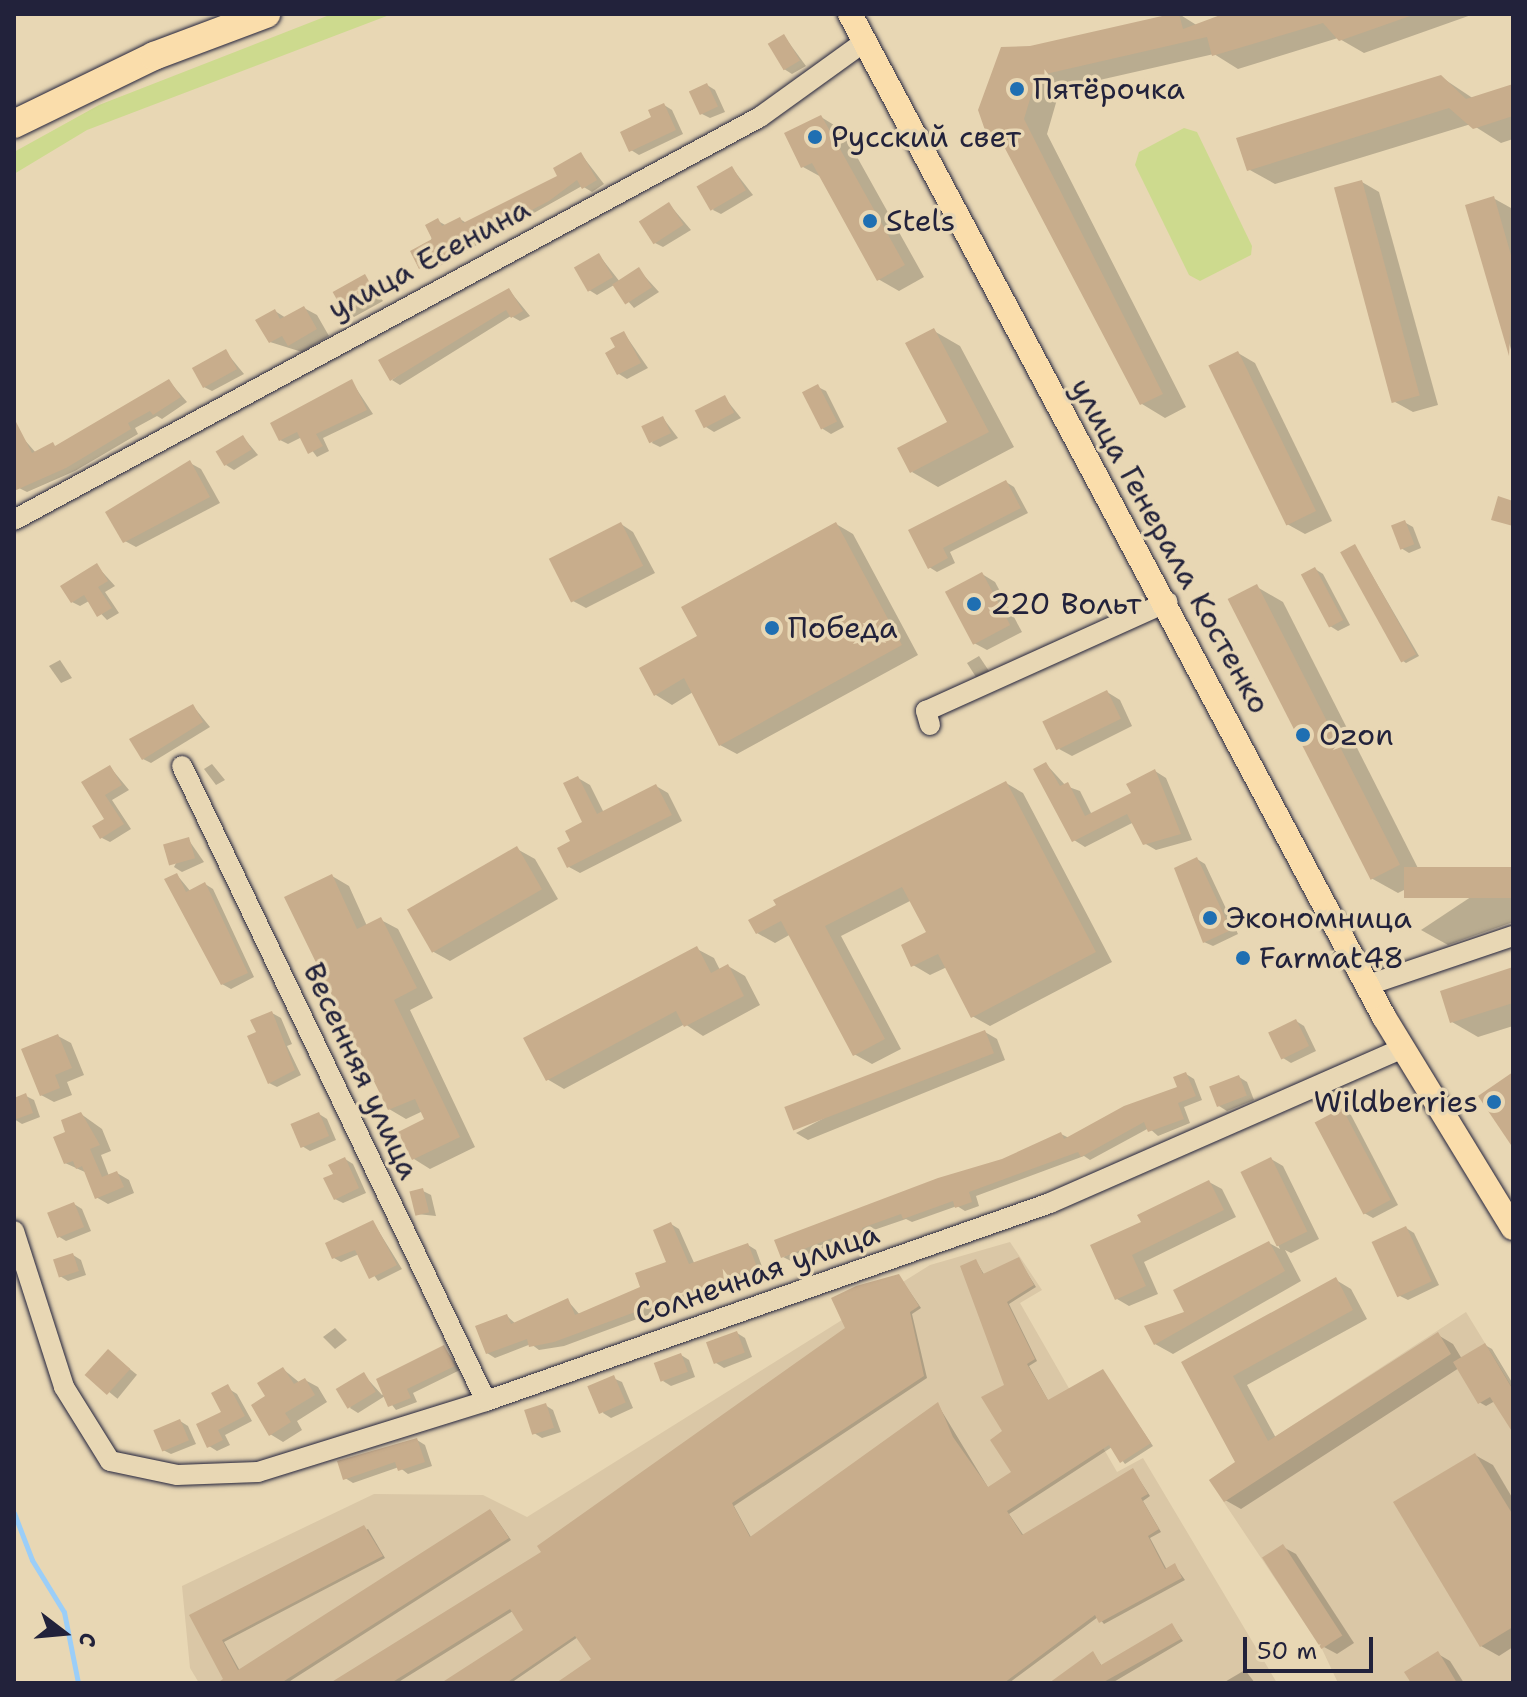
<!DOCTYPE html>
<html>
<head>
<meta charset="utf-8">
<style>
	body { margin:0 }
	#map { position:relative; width:1527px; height:1697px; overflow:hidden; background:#e8d7b4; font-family:"Shantell Sans",sans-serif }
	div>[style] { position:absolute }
	.built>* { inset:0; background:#dac7a6 }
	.green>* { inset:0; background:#cdda8e }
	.shadow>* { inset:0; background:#0003; transform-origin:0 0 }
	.stream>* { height:5px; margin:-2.5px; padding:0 2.5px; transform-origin:2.5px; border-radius:2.5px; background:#9bcef8 }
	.building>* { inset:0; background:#c8ad8c; transform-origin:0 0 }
	.roads { filter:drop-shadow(0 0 2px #22223b) drop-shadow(0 0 2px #22223b) }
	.minor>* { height:20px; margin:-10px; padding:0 10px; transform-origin:10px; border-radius:10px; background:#e8d7b4 }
	.major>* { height:24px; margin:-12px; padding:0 12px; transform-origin:12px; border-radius:12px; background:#faddab }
	.highway>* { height:28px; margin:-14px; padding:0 14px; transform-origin:14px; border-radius:14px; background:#faddab }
	.dots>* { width:22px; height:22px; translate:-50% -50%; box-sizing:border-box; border:4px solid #e8d7b4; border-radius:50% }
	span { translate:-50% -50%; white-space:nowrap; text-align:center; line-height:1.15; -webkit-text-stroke:7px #e8d7b4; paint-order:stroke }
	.poi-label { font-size:30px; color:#22223b }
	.left { translate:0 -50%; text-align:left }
	.right { translate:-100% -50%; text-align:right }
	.street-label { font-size:30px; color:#22223b }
	.frame { position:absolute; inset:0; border:16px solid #22223b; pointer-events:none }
	.north { position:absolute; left:24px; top:1593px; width:80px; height:80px; -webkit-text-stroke:6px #e8d7b4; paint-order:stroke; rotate:106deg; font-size:22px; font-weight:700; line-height:32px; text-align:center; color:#22223b }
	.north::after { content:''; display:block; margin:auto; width:28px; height:36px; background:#22223b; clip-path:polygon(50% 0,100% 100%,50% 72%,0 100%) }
	.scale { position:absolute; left:1243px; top:1637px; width:130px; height:36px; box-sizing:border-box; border:4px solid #22223b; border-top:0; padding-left:10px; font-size:24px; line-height:28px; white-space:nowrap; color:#22223b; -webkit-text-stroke:6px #e8d7b4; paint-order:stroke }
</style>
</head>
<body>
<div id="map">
	<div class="built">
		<i style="clip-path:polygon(1010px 1242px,1042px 1290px,1020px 1303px,1117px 1472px,1143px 1458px,1277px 1683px,199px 1683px,190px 1668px,182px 1586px,374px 1494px,483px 1495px,527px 1517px,930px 1265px)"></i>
		<i style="clip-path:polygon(1466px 1312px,1513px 1389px,1513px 1683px,1338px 1683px,1322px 1649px,1209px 1480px)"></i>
	</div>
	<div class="green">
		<i style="clip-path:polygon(332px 14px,392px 14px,87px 130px,14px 174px,14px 152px,99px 105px)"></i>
		<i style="clip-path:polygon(1184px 128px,1197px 132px,1252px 246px,1251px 255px,1200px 281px,1189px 275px,1135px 165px,1139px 152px)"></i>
	</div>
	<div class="shadow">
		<i style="clip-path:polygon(1179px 14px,1198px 26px,1229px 14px,1474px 14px,1364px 53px,1338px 38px,1238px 69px,1214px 54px,1060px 89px,1047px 134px,1186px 407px,1165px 418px,1142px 404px,1005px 143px,989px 135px,1030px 48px)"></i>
		<i style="clip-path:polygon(784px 36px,806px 66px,792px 74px,784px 69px)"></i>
		<i style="clip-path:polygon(1441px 77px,1474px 99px,1513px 86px,1513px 139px,1501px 143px,1471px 124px,1275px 184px,1248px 169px)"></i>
		<i style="clip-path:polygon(707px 85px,715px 90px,725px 112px,710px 118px,702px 114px)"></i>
		<i style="clip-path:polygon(664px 105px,672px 110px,683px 134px,639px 155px,631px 150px)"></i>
		<i style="clip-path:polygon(821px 117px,842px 130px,924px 277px,899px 291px,878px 279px,823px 178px,803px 167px)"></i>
		<i style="clip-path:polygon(581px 154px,604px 184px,592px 192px,582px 186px,429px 272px,421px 267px,438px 221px,447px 226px,460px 219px,468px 224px,560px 177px)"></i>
		<i style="clip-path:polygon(732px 168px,753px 195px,721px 214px,713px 210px)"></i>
		<i style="clip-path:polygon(1362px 182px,1379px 192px,1438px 405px,1413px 412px,1395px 402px)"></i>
		<i style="clip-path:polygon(1493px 198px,1511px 208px,1513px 216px,1513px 356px,1467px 206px)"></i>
		<i style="clip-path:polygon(669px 204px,691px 230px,663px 247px,655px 243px)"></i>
		<i style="clip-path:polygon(599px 255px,620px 282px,639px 270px,659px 292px,634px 308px,614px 285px,597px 295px,589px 290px)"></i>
		<i style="clip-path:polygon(364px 276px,383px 301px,354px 317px,346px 312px)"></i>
		<i style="clip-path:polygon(509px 290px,530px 316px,520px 321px,511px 316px,400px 385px,392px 380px)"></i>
		<i style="clip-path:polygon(304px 308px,317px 315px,329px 336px,302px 352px,270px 342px,275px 311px,286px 318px)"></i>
		<i style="clip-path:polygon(934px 331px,960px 346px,1014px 447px,938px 487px,912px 472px,949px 423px)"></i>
		<i style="clip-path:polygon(624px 333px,648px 368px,627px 379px,619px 374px)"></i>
		<i style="clip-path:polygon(226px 352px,244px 374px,212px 391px,204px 387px)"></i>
		<i style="clip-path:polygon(1238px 353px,1255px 363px,1332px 521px,1305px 534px,1287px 524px)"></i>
		<i style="clip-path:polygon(169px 381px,187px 402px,162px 419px,157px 416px,135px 428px,138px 434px,75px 471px,27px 492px,19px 488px,14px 443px,23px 438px,36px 453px,58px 447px)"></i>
		<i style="clip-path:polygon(352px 382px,373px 414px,323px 438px,329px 451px,317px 457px,302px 437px,288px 444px,280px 440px)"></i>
		<i style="clip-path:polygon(818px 387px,826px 391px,844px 427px,831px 434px,823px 429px)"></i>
		<i style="clip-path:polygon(725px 398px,741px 418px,714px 432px,706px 427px)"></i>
		<i style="clip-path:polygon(663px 418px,678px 438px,660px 447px,652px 443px)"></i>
		<i style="clip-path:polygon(243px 437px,258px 455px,234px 470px,226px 465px)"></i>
		<i style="clip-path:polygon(190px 463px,201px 469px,220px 503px,136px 547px,125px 541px)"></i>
		<i style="clip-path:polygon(1006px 482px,1014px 487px,1028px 513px,950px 552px,955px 563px,937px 572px,929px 567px,911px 530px)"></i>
		<i style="clip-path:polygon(1404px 522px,1413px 527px,1421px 548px,1409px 553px,1401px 548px)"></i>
		<i style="clip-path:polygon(621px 524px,633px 532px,655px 573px,586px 608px,573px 601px)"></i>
		<i style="clip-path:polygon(836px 524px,853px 534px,918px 655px,737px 754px,720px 745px,693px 692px,672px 705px,656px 695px,641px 669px,700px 637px)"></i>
		<i style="clip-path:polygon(1355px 546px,1419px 656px,1406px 663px,1403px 661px)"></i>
		<i style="clip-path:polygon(97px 566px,115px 586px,105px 592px,119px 613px,107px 620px,89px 601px,80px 606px,72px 602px)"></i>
		<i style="clip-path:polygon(1315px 569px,1323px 574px,1350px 625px,1338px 631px,1330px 626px)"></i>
		<i style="clip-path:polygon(982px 574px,995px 582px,1022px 632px,987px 650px,974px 643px)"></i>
		<i style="clip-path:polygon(1257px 587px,1283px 602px,1424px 880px,1398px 893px,1371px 878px)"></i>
		<i style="clip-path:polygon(979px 656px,989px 671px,976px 677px,967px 663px)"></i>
		<i style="clip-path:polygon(60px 660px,72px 678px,61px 683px,49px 666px)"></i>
		<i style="clip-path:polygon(1107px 692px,1120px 700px,1132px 726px,1072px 756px,1059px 749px)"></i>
		<i style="clip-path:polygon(193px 706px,210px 727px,151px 763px,143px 759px)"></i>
		<i style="clip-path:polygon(212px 764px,225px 780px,216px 785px,204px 769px)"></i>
		<i style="clip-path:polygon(1046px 764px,1066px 786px,1080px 791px,1092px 815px,1134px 794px,1155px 771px,1166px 778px,1192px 840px,1156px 850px,1144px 843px,1134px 822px,1085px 847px,1074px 840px)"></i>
		<i style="clip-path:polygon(110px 767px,129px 790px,112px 800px,131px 829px,110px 842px,102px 838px,106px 819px,84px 783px)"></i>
		<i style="clip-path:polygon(578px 778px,590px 785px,604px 813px,656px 786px,668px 793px,682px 821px,580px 873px,569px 867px,573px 842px,585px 823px)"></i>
		<i style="clip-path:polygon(1006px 783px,1023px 793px,1112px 962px,990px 1026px,972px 1016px,947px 967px,930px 975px,913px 965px,929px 933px,912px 900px,841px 936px,901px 1049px,872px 1064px,854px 1054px,791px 934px,775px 943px,757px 933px)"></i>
		<i style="clip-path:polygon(188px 839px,204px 862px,182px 872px,174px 867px)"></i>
		<i style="clip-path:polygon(517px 849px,535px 859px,558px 899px,450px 961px,432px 951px)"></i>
		<i style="clip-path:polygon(1197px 859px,1205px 864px,1238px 934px,1213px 946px,1204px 942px,1192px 914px,1196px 912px)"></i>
		<i style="clip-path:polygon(1513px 869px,1513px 922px,1448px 945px,1421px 930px)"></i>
		<i style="clip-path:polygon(177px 875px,191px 892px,205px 884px,213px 889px,254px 977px,231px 989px,222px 984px)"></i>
		<i style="clip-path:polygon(332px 876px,349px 886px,367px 926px,381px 920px,398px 929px,433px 998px,410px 1010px,475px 1147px,430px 1169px,414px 1159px,427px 1120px,423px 1111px,406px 1119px,389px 1109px)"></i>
		<i style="clip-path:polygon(697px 949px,714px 958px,720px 970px,728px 966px,745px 976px,760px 1005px,703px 1036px,685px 1024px,564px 1089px,547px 1079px)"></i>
		<i style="clip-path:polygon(1513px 969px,1513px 1026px,1478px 1037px,1452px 1022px)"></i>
		<i style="clip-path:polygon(272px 1013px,281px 1018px,292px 1044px,287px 1046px,301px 1075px,277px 1087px,269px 1083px,258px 1033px)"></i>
		<i style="clip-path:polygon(1296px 1021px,1304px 1026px,1316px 1051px,1291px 1063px,1283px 1058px)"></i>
		<i style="clip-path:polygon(985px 1032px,997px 1039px,1005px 1060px,808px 1140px,796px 1133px)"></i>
		<i style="clip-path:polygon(58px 1036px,71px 1043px,84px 1075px,67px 1082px,72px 1095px,54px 1102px,41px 1095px)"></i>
		<i style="clip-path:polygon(1186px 1074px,1194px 1079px,1202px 1100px,1184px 1107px,1190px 1123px,1158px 1136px,1149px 1128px,1090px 1160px,1084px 1156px,976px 1196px,979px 1206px,965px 1211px,957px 1206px,912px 1222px,906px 1219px,868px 1232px,871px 1239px,843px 1247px,836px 1243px,791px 1261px,783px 1257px,1061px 1134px,1069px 1138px,1179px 1088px)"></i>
		<i style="clip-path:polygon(1239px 1077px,1247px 1082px,1254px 1100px,1227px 1111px,1219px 1106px)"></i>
		<i style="clip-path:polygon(26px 1096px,34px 1100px,40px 1117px,22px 1124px,14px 1119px,14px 1100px)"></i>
		<i style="clip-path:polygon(1342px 1110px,1351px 1115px,1398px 1205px,1373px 1218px,1364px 1213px)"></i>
		<i style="clip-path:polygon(81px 1114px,102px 1129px,111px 1151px,101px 1155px,109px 1176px,117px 1173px,129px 1180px,134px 1193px,108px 1204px,96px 1197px,87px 1173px,65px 1163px,68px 1133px)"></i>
		<i style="clip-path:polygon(319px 1114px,327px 1119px,336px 1140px,310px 1151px,302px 1146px)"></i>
		<i style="clip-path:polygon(345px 1159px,353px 1164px,366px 1193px,343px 1203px,335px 1199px,335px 1175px)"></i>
		<i style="clip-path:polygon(1271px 1159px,1283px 1166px,1319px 1239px,1291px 1253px,1285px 1250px,1301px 1281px,1173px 1354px,1155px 1344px,1269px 1243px,1280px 1249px,1243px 1173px)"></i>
		<i style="clip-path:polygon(1209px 1182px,1222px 1189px,1236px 1217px,1144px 1262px,1158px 1294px,1129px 1306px,1117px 1299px,1093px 1246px,1143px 1223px)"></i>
		<i style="clip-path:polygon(423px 1191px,431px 1195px,436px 1216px,417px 1214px)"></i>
		<i style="clip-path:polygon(74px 1204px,82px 1209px,91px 1231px,66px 1241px,58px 1236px)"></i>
		<i style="clip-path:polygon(373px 1222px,402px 1269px,378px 1281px,359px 1254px,341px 1262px,334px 1258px)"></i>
		<i style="clip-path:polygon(671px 1224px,679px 1229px,695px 1265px,748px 1245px,756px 1250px,764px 1272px,564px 1346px,539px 1350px,531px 1344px,495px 1358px,487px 1353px,507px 1316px,516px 1324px,568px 1301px,580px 1315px,642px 1288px,669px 1263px)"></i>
		<i style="clip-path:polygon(1406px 1228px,1414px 1233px,1439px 1285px,1408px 1300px,1400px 1296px)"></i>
		<i style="clip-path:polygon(73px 1255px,81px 1260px,86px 1275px,68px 1281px,60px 1276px)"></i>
		<i style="clip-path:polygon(1019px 1260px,1036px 1287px,1009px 1304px,1037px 1361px,1029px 1366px,1049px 1402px,1102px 1371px,1153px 1446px,1125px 1464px,1112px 1447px,1009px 1514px,1024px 1536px,1133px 1470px,1150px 1496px,1143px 1501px,1161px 1532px,1150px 1538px,1167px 1570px,1175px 1566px,1185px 1580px,1104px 1624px,1098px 1617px,1009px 1683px,559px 1683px,594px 1659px,578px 1637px,511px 1683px,444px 1683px,526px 1630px,513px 1611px,397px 1683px,333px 1683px,544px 1552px,847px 1328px,899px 1276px,921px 1308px,912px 1314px,927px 1378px,734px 1506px,752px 1539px,938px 1405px,989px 1489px,1014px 1472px,1005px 1432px,1007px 1386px,976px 1261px,985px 1276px)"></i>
		<i style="clip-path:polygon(1336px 1280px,1351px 1289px,1367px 1319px,1247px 1385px,1276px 1438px,1438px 1335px,1453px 1344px,1462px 1359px,1485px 1345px,1492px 1349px,1513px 1384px,1513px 1424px,1495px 1401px,1486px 1406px,1479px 1402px,1459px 1368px,1241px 1509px,1225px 1500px,1237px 1463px,1183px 1362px)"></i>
		<i style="clip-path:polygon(335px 1328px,347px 1340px,335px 1349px,323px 1337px)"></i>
		<i style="clip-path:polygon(737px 1333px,745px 1338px,752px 1357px,724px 1368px,716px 1363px)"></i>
		<i style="clip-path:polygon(444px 1347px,460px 1370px,413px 1393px,417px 1402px,396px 1410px,385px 1396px,358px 1413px,350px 1408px,364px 1375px,382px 1395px)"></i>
		<i style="left:109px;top:1352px;width:36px;height:31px;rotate:39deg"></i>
		<i style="clip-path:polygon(681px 1355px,689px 1360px,695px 1377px,671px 1386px,663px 1381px)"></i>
		<i style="clip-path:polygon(283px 1369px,300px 1383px,305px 1380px,318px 1387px,327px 1402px,297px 1421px,302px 1430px,283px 1442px,270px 1434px,268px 1397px)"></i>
		<i style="clip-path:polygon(613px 1378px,622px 1382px,633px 1408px,611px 1418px,603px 1413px)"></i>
		<i style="clip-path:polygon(229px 1389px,237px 1394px,252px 1421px,225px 1435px,230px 1445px,217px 1451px,209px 1446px)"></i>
		<i style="clip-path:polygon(545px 1405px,553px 1410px,561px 1432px,542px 1438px,534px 1433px)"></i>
		<i style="clip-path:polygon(180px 1421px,188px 1426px,196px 1444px,171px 1454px,163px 1450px)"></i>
		<i style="clip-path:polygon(417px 1440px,425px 1445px,432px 1466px,408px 1474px,399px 1467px,353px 1483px,345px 1478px)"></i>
		<i style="clip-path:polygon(1475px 1455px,1493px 1465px,1513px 1499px,1513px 1647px,1499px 1656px,1481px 1646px)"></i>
		<i style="clip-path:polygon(491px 1511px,511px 1540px,287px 1683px,227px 1683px,192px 1616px,368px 1529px,385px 1558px,224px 1642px,240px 1671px)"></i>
		<i style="clip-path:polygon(1283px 1547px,1296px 1554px,1354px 1643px,1337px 1654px,1324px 1647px)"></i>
		<i style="clip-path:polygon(1172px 1625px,1183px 1641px,1112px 1683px,1052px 1683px,1093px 1653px,1102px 1666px)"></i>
		<i style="clip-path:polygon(1438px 1654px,1450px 1661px,1464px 1683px,1413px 1683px)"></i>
		<i style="clip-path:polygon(1245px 1670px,1255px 1683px,1223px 1683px)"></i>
	</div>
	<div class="stream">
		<i style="left:14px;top:1513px;width:50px;rotate:69deg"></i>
		<i style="left:32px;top:1560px;width:61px;rotate:58.4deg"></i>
		<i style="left:64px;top:1612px;width:72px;rotate:78.8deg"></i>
	</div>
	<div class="building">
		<i style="clip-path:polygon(1171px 14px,1179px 14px,1183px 29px,1223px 14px,1410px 16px,1339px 41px,1323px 23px,1212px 56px,1207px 37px,1037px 76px,1024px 119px,1163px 394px,1140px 405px,999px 137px,987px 136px,978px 110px,1001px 47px,1030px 46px)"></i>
		<i style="left:784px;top:34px;width:31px;height:19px;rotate:59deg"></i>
		<i style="clip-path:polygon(1441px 75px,1466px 99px,1513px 84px,1513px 116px,1473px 129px,1449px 108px,1247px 171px,1236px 138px)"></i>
		<i style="left:707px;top:83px;width:26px;height:20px;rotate:65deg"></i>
		<i style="clip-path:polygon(664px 103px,676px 130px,629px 152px,620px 132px,651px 117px,648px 110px)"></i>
		<i style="clip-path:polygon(821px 115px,905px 265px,877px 281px,812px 163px,801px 168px,784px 133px)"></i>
		<i style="clip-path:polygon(581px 152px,597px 180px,582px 189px,577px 180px,549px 201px,419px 269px,410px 251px,432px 239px,425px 225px,438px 218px,442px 226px,460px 217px,463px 223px,557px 176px,553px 168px)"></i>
		<i style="left:732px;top:166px;width:28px;height:41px;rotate:60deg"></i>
		<i style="left:1362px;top:180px;width:223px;height:29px;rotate:75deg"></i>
		<i style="clip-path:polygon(1494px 196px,1513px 262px,1509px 356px,1465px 205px)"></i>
		<i style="left:669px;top:202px;width:27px;height:36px;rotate:57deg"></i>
		<i style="left:599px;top:253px;width:28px;height:29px;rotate:60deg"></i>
		<i style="left:639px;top:267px;width:24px;height:32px;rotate:57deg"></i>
		<i style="left:365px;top:274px;width:25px;height:37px;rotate:61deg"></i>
		<i style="clip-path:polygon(509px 288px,523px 311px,511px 318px,506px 310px,390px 381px,378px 360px)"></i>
		<i style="clip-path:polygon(304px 306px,317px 329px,288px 346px,282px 336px,269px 343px,255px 320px,275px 309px,280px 319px)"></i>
		<i style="clip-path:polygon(934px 328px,989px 432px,910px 473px,897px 448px,947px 422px,905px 343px)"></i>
		<i style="clip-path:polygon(624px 331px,641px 363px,617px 375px,605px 353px,615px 347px,610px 338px)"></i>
		<i style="left:226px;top:349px;width:23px;height:39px;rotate:61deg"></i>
		<i style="left:1238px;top:351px;width:178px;height:33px;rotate:64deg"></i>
		<i style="clip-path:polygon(169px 379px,181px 397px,153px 415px,150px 411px,128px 423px,131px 429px,66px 468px,14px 491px,14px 418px,32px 453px,53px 442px,55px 446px)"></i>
		<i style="clip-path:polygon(352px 379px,367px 410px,316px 434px,323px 446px,308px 454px,297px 432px,279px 441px,270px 423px)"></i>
		<i style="left:818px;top:384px;width:42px;height:18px;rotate:63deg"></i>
		<i style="left:725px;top:395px;width:20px;height:34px;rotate:63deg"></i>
		<i style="left:663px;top:416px;width:19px;height:24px;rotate:65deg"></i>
		<i style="left:243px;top:435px;width:17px;height:32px;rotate:59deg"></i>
		<i style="clip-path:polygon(190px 460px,210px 497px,123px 543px,105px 512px)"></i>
		<i style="clip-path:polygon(1006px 480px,1021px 508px,943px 548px,948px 558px,928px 569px,908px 530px)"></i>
		<i style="clip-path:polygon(1498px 496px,1513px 501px,1513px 526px,1491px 520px)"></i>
		<i style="left:1405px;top:520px;width:26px;height:15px;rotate:69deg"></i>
		<i style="left:621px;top:522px;width:49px;height:81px;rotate:63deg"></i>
		<i style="clip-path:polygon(836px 522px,902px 645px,719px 746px,684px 678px,654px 696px,639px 668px,697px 636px,681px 607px)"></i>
		<i style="left:1355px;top:544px;width:126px;height:17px;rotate:61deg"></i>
		<i style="clip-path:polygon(97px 563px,108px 581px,98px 587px,112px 608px,97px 617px,84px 595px,71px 603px,60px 586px)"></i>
		<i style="left:1315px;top:567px;width:60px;height:16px;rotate:62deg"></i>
		<i style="left:982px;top:572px;width:60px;height:42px;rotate:62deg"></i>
		<i style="left:1257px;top:584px;width:315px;height:33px;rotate:63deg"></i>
		<i style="left:1107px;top:690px;width:32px;height:72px;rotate:64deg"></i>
		<i style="clip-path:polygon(193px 704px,203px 722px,142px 760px,129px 739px)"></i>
		<i style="clip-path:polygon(1046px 762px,1060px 786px,1068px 782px,1085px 816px,1131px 793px,1126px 784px,1155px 769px,1181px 834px,1143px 845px,1127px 814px,1072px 842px,1033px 769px)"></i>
		<i style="clip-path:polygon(110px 765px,122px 785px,105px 795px,124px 824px,100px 839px,92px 826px,104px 819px,81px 782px)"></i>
		<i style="clip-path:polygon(578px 776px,597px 814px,656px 784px,672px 815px,567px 868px,557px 848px,570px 841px,565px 831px,582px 822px,563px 783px)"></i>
		<i style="clip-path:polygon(1006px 781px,1096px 952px,971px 1018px,938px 954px,911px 967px,901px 945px,926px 932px,902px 887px,825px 926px,885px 1039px,853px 1056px,781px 921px,756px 934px,748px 920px,776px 905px,773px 900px)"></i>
		<i style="left:189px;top:837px;width:22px;height:27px;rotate:74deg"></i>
		<i style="left:517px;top:846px;width:50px;height:127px;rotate:60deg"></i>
		<i style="clip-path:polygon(1197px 857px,1231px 930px,1203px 943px,1174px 868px)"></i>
		<i style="left:1513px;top:867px;width:31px;height:109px;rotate:90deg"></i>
		<i style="clip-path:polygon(177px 873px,186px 892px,205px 882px,248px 973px,221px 985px,164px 879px)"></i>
		<i style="clip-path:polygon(332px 874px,357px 929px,381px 917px,417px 988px,394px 1000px,460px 1137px,412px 1160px,398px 1132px,424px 1119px,415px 1099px,388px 1110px,284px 897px)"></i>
		<i style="clip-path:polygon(697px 946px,711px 973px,728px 964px,744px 996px,684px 1027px,676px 1011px,546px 1081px,523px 1038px)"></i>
		<i style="clip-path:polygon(1513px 967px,1513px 1003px,1450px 1023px,1440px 991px)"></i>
		<i style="clip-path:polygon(272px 1011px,295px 1070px,268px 1084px,247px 1036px,256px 1032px,250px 1020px)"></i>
		<i style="left:1296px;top:1019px;width:30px;height:31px;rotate:64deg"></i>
		<i style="left:985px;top:1030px;width:25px;height:215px;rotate:69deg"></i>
		<i style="clip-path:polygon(58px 1034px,72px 1068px,55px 1075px,60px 1088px,40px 1096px,21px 1049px)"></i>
		<i style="clip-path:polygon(1186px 1072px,1196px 1096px,1178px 1103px,1184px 1119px,1148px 1132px,1144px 1122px,1081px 1157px,1078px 1152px,969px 1192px,972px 1202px,955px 1208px,953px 1201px,903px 1219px,901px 1214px,862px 1228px,864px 1235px,834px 1244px,832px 1238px,781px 1258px,774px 1240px,938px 1178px,1002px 1159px,1061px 1132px,1064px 1139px,1124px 1106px,1177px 1087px,1173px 1077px)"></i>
		<i style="clip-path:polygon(1513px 1072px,1513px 1148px,1478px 1096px)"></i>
		<i style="left:1239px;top:1075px;width:22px;height:32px;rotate:69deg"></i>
		<i style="clip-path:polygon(26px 1093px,33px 1113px,14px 1120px,14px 1098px)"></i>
		<i style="left:1342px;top:1108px;width:104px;height:31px;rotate:62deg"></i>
		<i style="clip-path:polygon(81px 1112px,100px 1145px,90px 1149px,102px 1177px,117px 1171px,124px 1187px,95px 1199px,82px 1166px,76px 1169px,73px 1161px,64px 1164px,53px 1137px,65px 1132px,61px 1120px)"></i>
		<i style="left:319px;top:1112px;width:26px;height:31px;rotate:67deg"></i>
		<i style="clip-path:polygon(345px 1157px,359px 1188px,334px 1200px,323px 1178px,333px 1174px,328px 1165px)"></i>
		<i style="left:1271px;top:1157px;width:83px;height:34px;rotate:64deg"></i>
		<i style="clip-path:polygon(1209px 1180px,1224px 1210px,1132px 1255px,1146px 1286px,1115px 1300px,1090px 1245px,1141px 1222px,1137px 1215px)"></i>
		<i style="left:423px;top:1188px;width:25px;height:14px;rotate:76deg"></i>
		<i style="left:74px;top:1202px;width:27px;height:29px;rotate:68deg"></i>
		<i style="clip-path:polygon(373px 1220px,397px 1265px,369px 1279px,355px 1250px,332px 1259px,325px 1243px)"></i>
		<i style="clip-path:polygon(671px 1222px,689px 1264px,748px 1243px,757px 1267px,554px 1342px,529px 1347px,527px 1339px,486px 1354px,475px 1326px,507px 1314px,511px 1324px,568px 1298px,575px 1315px,640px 1287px,635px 1273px,666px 1262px,653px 1230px)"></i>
		<i style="left:1406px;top:1226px;width:61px;height:38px;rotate:65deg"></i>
		<i style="clip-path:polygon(1269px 1241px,1285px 1271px,1154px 1345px,1144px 1326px,1184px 1312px,1173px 1290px)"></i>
		<i style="left:73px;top:1253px;width:19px;height:21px;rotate:72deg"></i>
		<i style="clip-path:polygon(1019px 1257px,1034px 1285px,1007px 1302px,1035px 1359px,1027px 1364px,1048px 1400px,1103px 1369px,1151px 1443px,1120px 1463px,1109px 1445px,1007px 1511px,1022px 1535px,1133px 1468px,1148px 1494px,1141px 1498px,1159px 1529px,1148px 1536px,1165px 1569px,1175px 1563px,1182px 1578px,1099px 1623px,1095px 1615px,1004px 1683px,556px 1683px,591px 1659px,575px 1636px,506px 1683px,441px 1683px,523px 1630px,510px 1609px,391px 1683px,330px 1683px,541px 1552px,537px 1546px,845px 1328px,831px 1298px,856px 1286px,899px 1274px,919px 1306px,910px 1312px,924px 1376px,732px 1503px,750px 1537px,938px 1402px,953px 1437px,988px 1487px,1011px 1472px,990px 1440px,1002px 1431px,981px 1397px,1004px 1385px,960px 1266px,976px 1259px,983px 1274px)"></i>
		<i style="clip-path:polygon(1336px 1277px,1353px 1310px,1233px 1376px,1268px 1441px,1438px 1332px,1451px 1354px,1224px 1502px,1209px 1480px,1235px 1462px,1181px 1362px)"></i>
		<i style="left:737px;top:1331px;width:23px;height:33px;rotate:70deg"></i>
		<i style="clip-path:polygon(1485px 1343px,1513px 1390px,1513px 1433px,1490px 1397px,1478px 1404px,1453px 1362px)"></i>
		<i style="clip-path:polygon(444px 1345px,455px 1366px,407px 1389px,411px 1398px,388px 1407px,376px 1379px)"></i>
		<i style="left:108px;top:1349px;width:30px;height:35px;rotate:42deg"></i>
		<i style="left:681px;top:1353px;width:20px;height:29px;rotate:70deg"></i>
		<i style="clip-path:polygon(283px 1367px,294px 1384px,305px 1378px,315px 1395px,285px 1413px,291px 1422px,269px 1436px,251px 1405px,265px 1396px,257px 1383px)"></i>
		<i style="left:364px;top:1372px;width:23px;height:33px;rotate:59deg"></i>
		<i style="left:614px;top:1375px;width:30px;height:29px;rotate:67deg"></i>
		<i style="clip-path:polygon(228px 1384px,245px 1416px,218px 1430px,223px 1440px,207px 1448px,196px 1424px,221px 1412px,211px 1393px)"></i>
		<i style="left:546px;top:1403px;width:26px;height:23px;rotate:72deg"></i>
		<i style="left:180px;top:1419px;width:23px;height:29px;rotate:67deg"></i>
		<i style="clip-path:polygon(417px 1438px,425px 1462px,398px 1471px,395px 1462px,343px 1480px,337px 1461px)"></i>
		<i style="clip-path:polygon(1475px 1453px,1513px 1515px,1513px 1627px,1480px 1647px,1393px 1502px)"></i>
		<i style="clip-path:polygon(490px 1509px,509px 1538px,281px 1683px,217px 1683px,223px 1679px,189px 1615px,364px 1525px,383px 1556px,222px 1640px,238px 1670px)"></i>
		<i style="left:1283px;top:1544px;width:109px;height:25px;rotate:57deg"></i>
		<i style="clip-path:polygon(1172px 1623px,1181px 1639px,1102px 1683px,1049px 1683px,1093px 1651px,1101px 1665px)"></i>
		<i style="clip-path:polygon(1438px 1651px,1457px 1683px,1411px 1683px,1404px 1672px)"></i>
	</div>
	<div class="roads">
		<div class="minor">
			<i style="left:14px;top:520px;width:848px;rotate:-28.38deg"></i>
			<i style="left:760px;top:117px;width:128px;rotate:-35.8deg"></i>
			<i style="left:930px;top:725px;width:15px;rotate:-106deg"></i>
			<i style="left:926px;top:711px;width:265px;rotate:-24.3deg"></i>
			<i style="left:182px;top:766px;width:704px;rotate:64.42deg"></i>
			<i style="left:1368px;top:985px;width:153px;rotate:-18.7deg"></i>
			<i style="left:14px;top:1231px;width:164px;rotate:72.2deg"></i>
			<i style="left:64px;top:1387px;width:87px;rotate:58.1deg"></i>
			<i style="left:110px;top:1461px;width:68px;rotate:11.8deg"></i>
			<i style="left:177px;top:1475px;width:81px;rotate:-2.1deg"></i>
			<i style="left:258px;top:1472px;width:239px;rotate:-17.3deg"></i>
			<i style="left:486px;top:1401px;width:598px;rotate:-19.34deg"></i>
			<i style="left:1050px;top:1203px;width:386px;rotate:-23.7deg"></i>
		</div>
		<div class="major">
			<i style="left:850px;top:14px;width:1136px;rotate:61.97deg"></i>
			<i style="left:1384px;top:1017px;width:247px;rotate:58.6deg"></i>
		</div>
		<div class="highway">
			<i style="left:14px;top:124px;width:156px;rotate:-25.9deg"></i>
			<i style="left:154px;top:56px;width:120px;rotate:-20.6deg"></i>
		</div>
	</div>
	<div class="dots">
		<i style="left:1017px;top:89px;background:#1f6fb2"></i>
		<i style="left:815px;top:137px;background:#1f6fb2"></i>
		<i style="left:870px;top:221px;background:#1f6fb2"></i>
		<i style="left:974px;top:604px;background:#1f6fb2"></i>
		<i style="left:772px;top:628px;background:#1f6fb2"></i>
		<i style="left:1303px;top:735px;background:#1f6fb2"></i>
		<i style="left:1210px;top:918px;background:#1f6fb2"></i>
		<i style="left:1243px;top:958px;background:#1f6fb2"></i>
		<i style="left:1494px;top:1102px;background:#1f6fb2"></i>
	</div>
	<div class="poi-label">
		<span class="left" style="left:1033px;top:89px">Пятёрочка</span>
		<span class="left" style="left:831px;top:137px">Русский свет</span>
		<span class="left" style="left:886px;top:221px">Stels</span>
		<span class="left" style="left:990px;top:604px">220 Вольт</span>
		<span class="left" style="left:788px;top:628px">Победа</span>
		<span class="left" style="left:1319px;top:735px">Ozon</span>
		<span class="left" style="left:1226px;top:918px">Экономница</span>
		<span class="left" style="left:1259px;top:958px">Farmat48</span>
		<span class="right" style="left:1478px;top:1102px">Wildberries</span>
	</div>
	<div class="street-label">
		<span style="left:429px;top:259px;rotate:-28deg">улица Есенина</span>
		<span style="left:1170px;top:546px;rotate:61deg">улица Генерала Костенко</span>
		<span style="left:361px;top:1071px;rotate:65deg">Весенняя улица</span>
		<span style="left:757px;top:1274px;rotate:-19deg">Солнечная улица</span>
	</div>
	<div class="frame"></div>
	<div class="north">С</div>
	<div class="scale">50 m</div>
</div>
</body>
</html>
